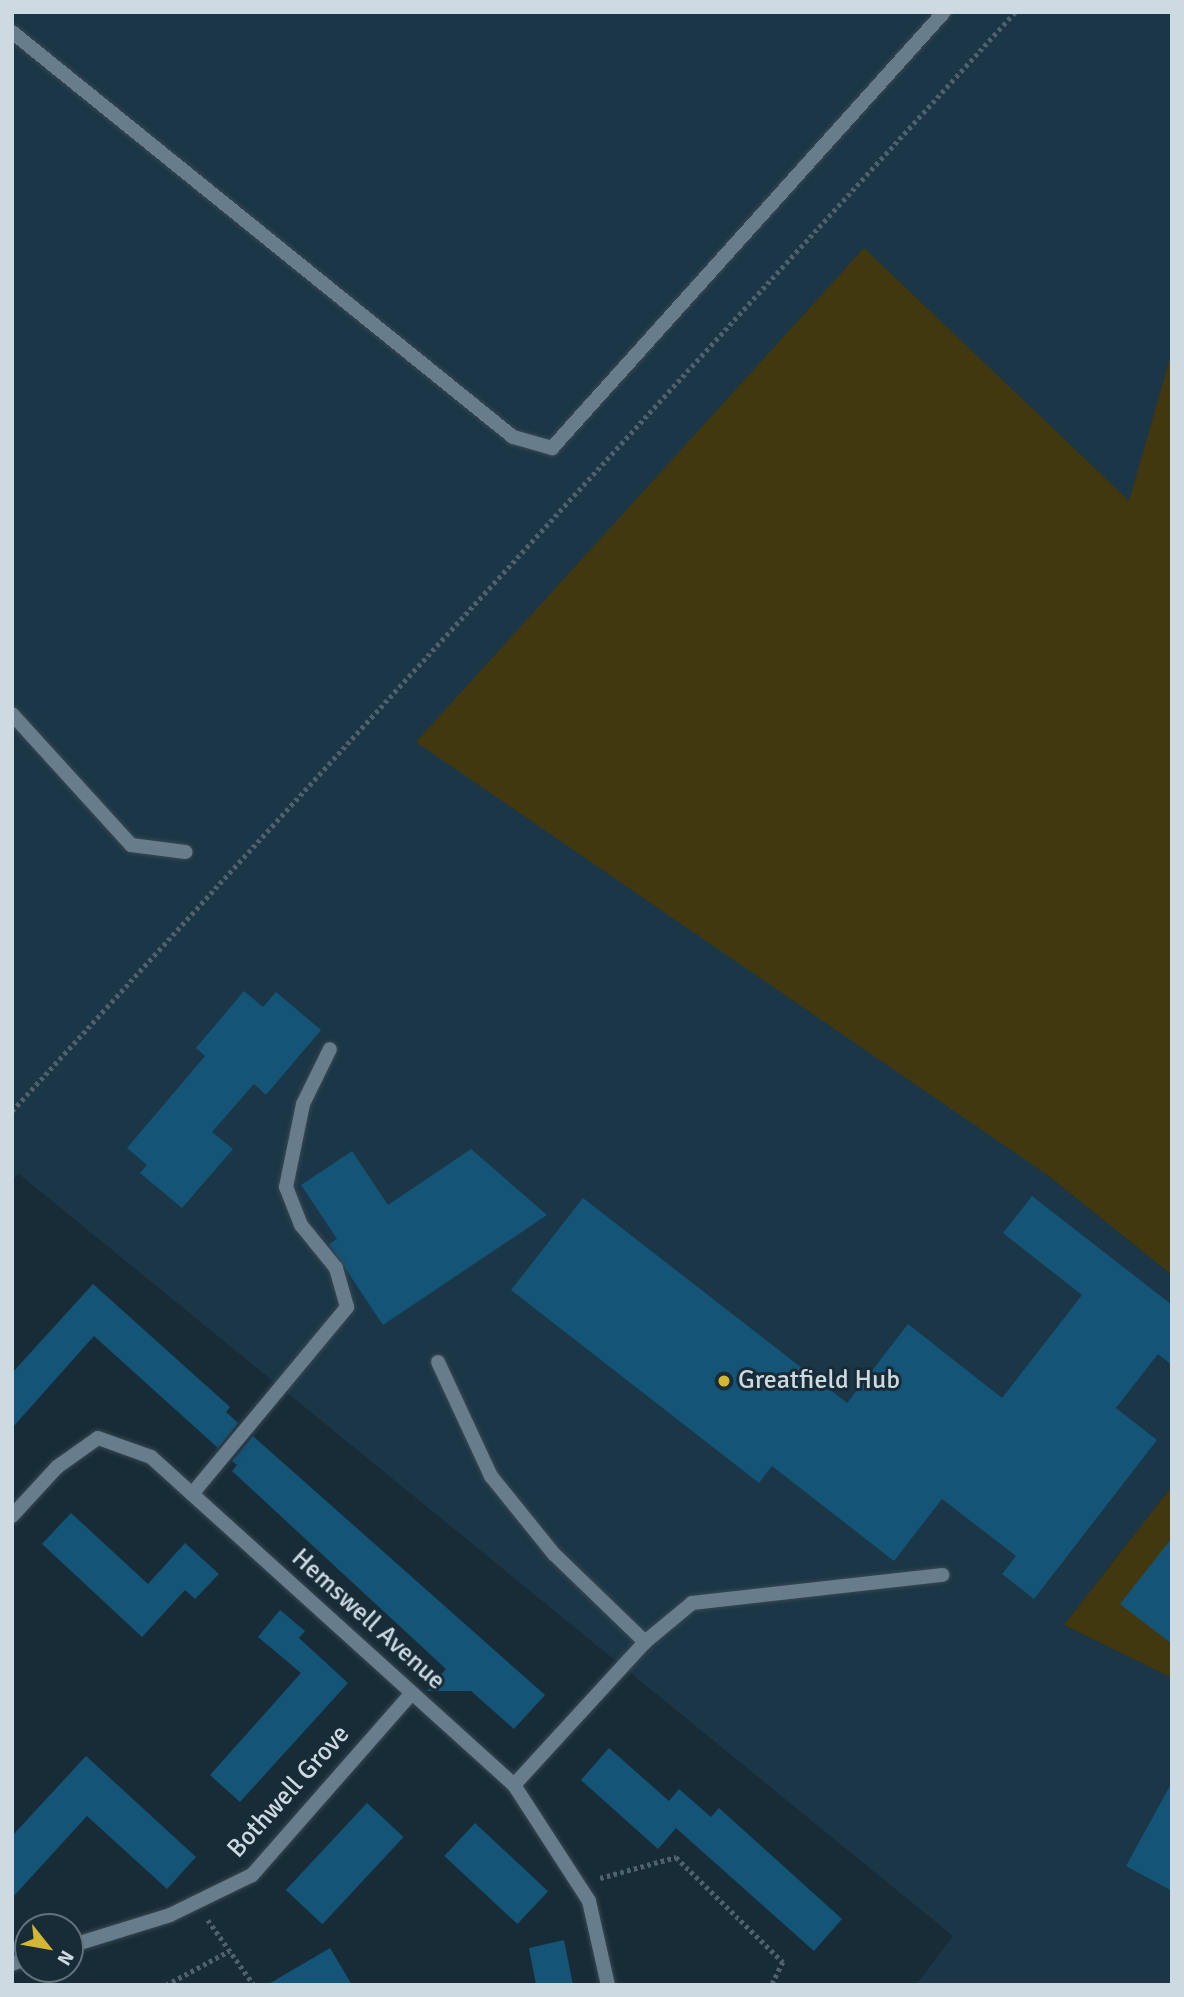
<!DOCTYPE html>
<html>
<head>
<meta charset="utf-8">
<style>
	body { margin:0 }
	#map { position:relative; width:1184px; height:1997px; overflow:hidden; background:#182c38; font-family:Signika,sans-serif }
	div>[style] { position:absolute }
	.built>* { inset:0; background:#1b3646 }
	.green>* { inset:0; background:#42380f }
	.building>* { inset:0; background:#145476; transform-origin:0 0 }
	.path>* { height:4.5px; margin-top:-2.25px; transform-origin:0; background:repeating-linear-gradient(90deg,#4f616c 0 3.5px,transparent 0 7px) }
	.roads { filter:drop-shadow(0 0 2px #384752) drop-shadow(0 0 2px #384752) }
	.service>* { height:14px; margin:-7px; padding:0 7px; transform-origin:7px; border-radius:7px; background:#677d8c }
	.minor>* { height:14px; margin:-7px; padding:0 7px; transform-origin:7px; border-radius:7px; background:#677d8c }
	.dots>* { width:19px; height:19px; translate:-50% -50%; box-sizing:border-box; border:4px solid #182c38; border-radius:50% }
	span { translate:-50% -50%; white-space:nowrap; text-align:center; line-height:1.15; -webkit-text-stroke:6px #182c38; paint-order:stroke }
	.poi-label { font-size:26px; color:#cedae2 }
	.left { translate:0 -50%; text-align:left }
	.street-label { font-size:26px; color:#cedae2 }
	.frame { position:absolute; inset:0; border:14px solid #cedae2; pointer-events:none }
	.north { position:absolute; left:14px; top:1913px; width:70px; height:70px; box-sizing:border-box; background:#182c38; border:2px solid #61727c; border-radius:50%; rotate:121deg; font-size:19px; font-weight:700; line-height:28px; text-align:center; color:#cedae2 }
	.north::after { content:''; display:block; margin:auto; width:24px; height:32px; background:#d4b635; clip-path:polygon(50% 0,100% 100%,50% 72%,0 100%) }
</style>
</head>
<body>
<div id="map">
	<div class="built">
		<i style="clip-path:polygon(12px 12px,1172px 12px,1172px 542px,1046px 1174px,1172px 1275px,1172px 1486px,1064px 1625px,1172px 1678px,1172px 1985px,916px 1985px,953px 1936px,19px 1174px,12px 1180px)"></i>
	</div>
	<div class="green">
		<i style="clip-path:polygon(864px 248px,1129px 501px,1172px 351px,1172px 1275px,1046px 1174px,416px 742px)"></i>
		<i style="clip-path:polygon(1172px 1486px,1172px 1678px,1064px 1625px)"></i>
	</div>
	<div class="building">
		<i style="clip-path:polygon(244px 991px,263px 1007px,276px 992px,321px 1030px,266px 1095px,254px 1084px,212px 1132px,233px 1149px,182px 1208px,140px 1173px,147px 1165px,127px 1148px,205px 1056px,196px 1048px)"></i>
		<i style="clip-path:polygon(471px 1149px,547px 1215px,383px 1325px,329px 1244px,337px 1239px,301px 1185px,352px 1151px,388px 1205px)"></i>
		<i style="clip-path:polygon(1032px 1196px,1172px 1305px,1172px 1365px,1158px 1354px,1116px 1408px,1157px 1440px,1034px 1599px,1002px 1574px,1016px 1556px,942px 1499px,894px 1561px,772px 1466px,759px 1483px,511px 1290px,583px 1198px,847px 1403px,908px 1324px,1002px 1398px,1082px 1295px,1003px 1233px)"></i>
		<i style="clip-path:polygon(93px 1284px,230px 1407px,226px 1412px,238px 1423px,218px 1448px,94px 1336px,12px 1428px,12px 1373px)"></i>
		<i style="clip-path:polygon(253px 1436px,545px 1695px,514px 1729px,471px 1691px,427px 1691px,446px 1669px,232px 1471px,237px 1465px,232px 1461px)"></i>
		<i style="clip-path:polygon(71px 1513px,148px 1584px,185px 1543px,219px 1574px,195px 1599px,185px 1590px,142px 1637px,42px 1544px)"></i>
		<i style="clip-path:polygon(1172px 1538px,1172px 1644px,1120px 1604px)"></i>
		<i style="clip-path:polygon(280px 1610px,305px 1631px,299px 1638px,348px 1683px,240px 1802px,210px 1775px,301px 1673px,258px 1637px)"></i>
		<i style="clip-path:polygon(609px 1748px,669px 1801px,679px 1789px,711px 1817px,719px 1808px,842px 1919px,814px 1951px,676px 1828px,658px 1849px,581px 1780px)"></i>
		<i style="clip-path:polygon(86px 1756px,196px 1857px,167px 1889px,87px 1816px,12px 1898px,12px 1836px)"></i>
		<i style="clip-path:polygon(1172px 1782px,1172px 1891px,1126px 1866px)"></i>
		<i style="left:367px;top:1803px;width:50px;height:119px;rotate:43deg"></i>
		<i style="left:475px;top:1823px;width:100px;height:45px;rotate:43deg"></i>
		<i style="clip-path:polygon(564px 1940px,573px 1985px,536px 1985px,529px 1948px)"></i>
		<i style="clip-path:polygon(330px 1948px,352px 1985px,267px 1985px)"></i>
	</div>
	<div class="path">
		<i style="left:12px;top:1111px;width:1488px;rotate:-47.61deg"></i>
		<i style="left:600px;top:1878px;width:79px;rotate:-15.4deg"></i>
		<i style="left:676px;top:1857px;width:150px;rotate:44.5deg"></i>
		<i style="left:783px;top:1962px;width:25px;rotate:116deg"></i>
		<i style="left:208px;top:1920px;width:80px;rotate:54.7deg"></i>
		<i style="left:166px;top:1985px;width:72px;rotate:-28.4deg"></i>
	</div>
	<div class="roads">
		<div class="service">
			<i style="left:12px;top:32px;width:644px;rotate:38.95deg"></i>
			<i style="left:513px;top:437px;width:41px;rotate:15.8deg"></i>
			<i style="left:552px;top:448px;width:586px;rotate:-48.04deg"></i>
			<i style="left:12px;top:714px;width:177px;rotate:47.7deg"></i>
			<i style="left:131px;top:845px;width:55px;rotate:7.3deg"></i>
			<i style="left:438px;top:1362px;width:126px;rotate:65.1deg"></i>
			<i style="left:491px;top:1476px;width:100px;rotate:51.1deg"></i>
			<i style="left:554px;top:1554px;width:127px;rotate:44deg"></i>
			<i style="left:192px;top:1494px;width:243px;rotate:-50.3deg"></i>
			<i style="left:347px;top:1307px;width:41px;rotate:-105.8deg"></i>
			<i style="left:336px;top:1268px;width:55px;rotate:-129.1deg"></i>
			<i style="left:301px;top:1225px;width:41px;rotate:-111.5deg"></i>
			<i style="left:286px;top:1187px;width:85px;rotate:-78.4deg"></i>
			<i style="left:303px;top:1104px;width:61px;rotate:-63.9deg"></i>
			<i style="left:514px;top:1785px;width:194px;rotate:-47.5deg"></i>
			<i style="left:645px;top:1642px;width:61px;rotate:-39.7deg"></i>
			<i style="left:692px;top:1603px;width:252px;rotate:-6.4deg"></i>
		</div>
		<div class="minor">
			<i style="left:12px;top:1516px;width:67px;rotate:-47.4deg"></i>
			<i style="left:57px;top:1467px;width:50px;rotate:-35.3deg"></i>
			<i style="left:98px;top:1438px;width:56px;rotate:19.7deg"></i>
			<i style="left:151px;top:1457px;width:489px;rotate:42.1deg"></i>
			<i style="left:514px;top:1785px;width:138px;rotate:57.1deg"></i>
			<i style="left:589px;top:1901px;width:86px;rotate:77.3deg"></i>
			<i style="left:70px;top:1946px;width:105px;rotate:-17.2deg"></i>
			<i style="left:170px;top:1915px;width:91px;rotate:-26deg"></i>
			<i style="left:252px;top:1875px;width:242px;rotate:-48.7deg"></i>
			<i style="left:12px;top:1964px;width:17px;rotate:-21deg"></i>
		</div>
	</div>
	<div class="dots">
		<i style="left:724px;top:1381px;background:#d4b635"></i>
	</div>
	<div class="poi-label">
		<span class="left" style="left:738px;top:1381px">Greatfield Hub</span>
	</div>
	<div class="street-label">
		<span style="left:368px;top:1620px;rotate:42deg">Hemswell Avenue</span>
		<span style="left:289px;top:1792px;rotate:-48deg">Bothwell Grove</span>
	</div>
	<div class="frame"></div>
	<div class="north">N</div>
</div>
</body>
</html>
